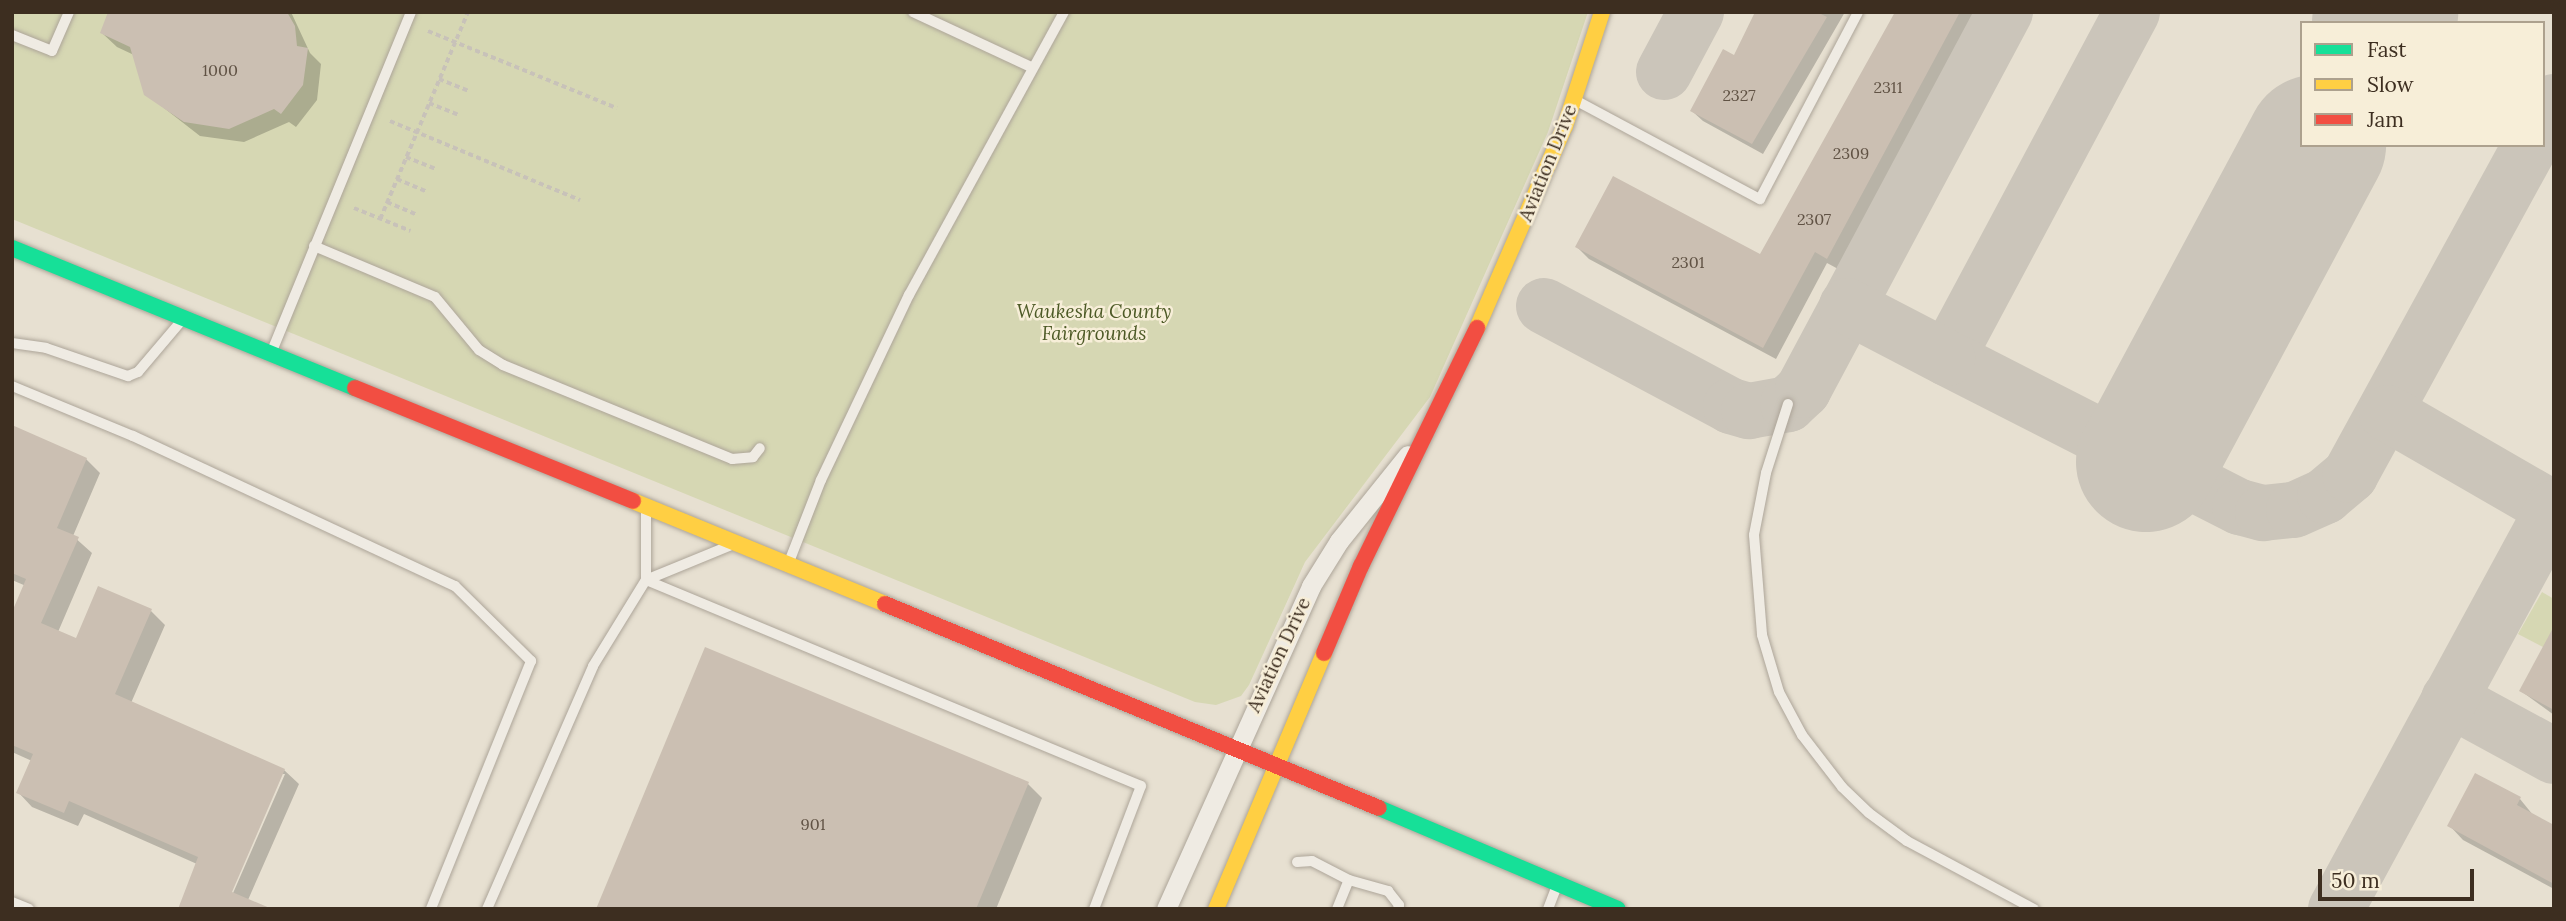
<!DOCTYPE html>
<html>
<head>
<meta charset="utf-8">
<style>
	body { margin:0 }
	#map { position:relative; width:2566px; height:921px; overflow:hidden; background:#e7e0d1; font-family:Lora,serif }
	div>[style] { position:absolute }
	.green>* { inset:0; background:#d6d7b3 }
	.shadow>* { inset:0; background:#0003 }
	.taxiway>* { height:56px; margin:-28px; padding:0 28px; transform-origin:28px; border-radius:28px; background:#cbc5ba }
	.runway>* { height:140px; margin:-70px; padding:0 70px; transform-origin:70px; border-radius:70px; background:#cbc5ba }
	.building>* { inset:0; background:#cbbfb2 }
	.path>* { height:3.5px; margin-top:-1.75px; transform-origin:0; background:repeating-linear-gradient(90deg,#c8c2b9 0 5px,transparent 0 8.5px) }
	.roads { filter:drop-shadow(0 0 2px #ada599) drop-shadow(0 0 2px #ada599) }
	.lane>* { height:10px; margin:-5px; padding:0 5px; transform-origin:5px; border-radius:5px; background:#efebe3 }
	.street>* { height:19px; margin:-9.5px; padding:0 9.5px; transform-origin:9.5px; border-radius:9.5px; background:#efebe3 }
	.fast>* { height:16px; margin:-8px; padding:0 8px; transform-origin:8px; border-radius:8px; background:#16e098 }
	.slow>* { height:16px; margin:-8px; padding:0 8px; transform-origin:8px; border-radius:8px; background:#ffcf43 }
	.jam>* { height:16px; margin:-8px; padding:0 8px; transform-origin:8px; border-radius:8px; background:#f24e42 }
	span { translate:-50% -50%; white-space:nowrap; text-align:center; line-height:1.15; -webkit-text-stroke:5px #f7eed8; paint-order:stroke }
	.number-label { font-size:16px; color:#605244 }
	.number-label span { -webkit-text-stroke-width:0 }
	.street-label { font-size:19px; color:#3d2e20 }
	.park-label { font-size:19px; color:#4d5a26; font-style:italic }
	.frame { position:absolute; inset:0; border:14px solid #3d2e20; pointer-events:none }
	.legend { position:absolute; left:2300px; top:21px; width:245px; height:126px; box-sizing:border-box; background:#f7eed8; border:2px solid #ada18e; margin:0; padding:9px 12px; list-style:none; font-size:21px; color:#3d2e20 }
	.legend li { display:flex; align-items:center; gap:14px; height:35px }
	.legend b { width:35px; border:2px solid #ada18e }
	.scale { position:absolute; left:2318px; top:869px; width:156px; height:32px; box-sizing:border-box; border:4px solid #3d2e20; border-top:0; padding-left:9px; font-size:21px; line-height:24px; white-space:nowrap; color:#3d2e20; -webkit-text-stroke:5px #f7eed8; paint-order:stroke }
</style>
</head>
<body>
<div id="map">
	<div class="green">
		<i style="clip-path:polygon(12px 12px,1588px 12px,1548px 132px,1430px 397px,1305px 562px,1249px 685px,1241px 696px,1216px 705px,1195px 702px,12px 219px)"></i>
		<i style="clip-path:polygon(2542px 592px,2554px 599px,2554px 645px,2543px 647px,2518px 634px)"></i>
	</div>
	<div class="shadow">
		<i style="clip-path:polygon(110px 12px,291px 12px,310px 53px,321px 64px,317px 100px,296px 127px,289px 122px,244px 142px,200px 136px,146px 94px,134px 55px,117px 47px,102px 33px)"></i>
		<i style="clip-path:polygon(1759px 12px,1845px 12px,1763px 154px,1703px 121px,1692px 111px,1735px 57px)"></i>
		<i style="clip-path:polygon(1896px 12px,1978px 12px,1840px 270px,1827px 263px,1776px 359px,1589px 259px,1577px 247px,1761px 257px)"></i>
		<i style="clip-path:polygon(evenodd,12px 427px,86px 459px,100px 473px,73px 536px,92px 553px,58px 632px,76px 640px,151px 611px,165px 625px,131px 703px,284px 770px,299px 784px,248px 900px,180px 909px,197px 864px,84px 814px,78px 826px,32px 807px,18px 792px,32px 761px,12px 752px,12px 612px,26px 586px,12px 580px,12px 427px,281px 774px,285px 774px,230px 900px,227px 899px,281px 774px)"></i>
		<i style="clip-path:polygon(2554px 647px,2554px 715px,2521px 691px)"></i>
		<i style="clip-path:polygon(1028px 784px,1042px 798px,996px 909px,597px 909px)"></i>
		<i style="clip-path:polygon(2520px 799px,2533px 815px,2554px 827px,2554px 889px,2463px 840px,2449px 825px)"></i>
	</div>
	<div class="taxiway">
		<i style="left:2132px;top:12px;width:392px;rotate:118.1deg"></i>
		<i style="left:1947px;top:358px;width:329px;rotate:27deg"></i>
		<i style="left:2240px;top:507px;width:24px;rotate:15deg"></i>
		<i style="left:2263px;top:513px;width:31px;rotate:-6deg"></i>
		<i style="left:2294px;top:510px;width:34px;rotate:-24deg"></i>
		<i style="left:2325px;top:496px;width:33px;rotate:-40deg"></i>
		<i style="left:2350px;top:475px;width:376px;rotate:-61.3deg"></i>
		<i style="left:1664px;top:72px;width:68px;rotate:-61.9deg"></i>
		<i style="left:2543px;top:122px;width:23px;rotate:-61deg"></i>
		<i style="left:1544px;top:306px;width:212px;rotate:28.1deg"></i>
		<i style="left:1731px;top:406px;width:19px;rotate:16deg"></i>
		<i style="left:1749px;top:411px;width:40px;rotate:-10deg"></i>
		<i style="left:1788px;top:404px;width:21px;rotate:-43deg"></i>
		<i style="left:1803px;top:390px;width:429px;rotate:-61.9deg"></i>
		<i style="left:1847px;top:306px;width:113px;rotate:27.5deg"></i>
		<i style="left:2387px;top:413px;width:192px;rotate:30deg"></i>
		<i style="left:2449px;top:699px;width:119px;rotate:28.5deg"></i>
		<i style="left:2336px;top:909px;width:456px;rotate:-61.5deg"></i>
	</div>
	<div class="runway">
		<i style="left:2382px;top:23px;width:13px;rotate:-61deg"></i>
		<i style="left:2146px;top:462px;width:360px;rotate:-61.8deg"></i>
	</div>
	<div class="building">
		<i style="clip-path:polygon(108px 12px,287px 12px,295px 26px,297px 46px,308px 48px,303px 85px,281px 114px,274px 109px,229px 129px,184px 122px,144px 95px,130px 47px,100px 33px)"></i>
		<i style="clip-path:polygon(1755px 12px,1817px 12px,1827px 17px,1752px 144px,1690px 111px,1723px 49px,1734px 55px)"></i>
		<i style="clip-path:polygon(1895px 12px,1960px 12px,1827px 259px,1815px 252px,1763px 348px,1575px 247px,1613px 176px,1760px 254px)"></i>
		<i style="clip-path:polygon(12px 425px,87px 458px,57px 528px,79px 537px,41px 623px,76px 638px,98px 586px,152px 609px,115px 694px,285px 769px,232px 892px,272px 909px,178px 909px,198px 857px,69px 801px,64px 813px,16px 793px,33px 754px,12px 745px,12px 612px,26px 579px,12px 573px)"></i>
		<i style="clip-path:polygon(2554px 626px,2554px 710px,2519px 691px)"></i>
		<i style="clip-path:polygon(705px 647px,1029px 782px,976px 909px,596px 909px)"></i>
		<i style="clip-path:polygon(2475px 773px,2521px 797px,2517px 805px,2554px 825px,2554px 884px,2447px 826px)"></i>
	</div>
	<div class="path">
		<i style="left:428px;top:31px;width:204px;rotate:22.2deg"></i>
		<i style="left:439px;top:79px;width:32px;rotate:22deg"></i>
		<i style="left:429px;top:103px;width:32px;rotate:22deg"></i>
		<i style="left:390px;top:121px;width:206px;rotate:22.6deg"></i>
		<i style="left:406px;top:157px;width:32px;rotate:22deg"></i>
		<i style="left:397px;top:179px;width:33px;rotate:23deg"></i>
		<i style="left:387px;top:202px;width:33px;rotate:23deg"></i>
		<i style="left:354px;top:208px;width:61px;rotate:22deg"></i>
		<i style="left:380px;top:219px;width:225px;rotate:-67deg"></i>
	</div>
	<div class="roads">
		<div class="lane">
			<i style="left:913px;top:12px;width:132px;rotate:25deg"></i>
			<i style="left:12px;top:35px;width:43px;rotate:21.8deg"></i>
			<i style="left:52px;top:51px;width:43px;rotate:-66.4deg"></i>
			<i style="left:1575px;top:100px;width:210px;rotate:28.2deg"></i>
			<i style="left:1760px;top:199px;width:211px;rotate:-62.3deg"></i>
			<i style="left:314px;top:246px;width:131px;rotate:22.9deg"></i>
			<i style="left:435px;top:297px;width:69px;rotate:50.3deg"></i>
			<i style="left:479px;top:350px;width:28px;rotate:32deg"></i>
			<i style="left:503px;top:365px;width:248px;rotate:22.3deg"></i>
			<i style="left:732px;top:459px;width:21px;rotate:-5deg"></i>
			<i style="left:753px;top:457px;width:11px;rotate:-52deg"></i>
			<i style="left:12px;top:343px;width:34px;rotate:8deg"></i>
			<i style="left:46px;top:348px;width:87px;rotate:18.9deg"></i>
			<i style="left:128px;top:376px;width:11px;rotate:-22deg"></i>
			<i style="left:138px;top:372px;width:70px;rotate:-49.7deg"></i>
			<i style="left:272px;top:351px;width:366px;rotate:-67.7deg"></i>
			<i style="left:12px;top:386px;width:131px;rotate:22.5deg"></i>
			<i style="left:133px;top:436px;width:355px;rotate:25deg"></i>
			<i style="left:455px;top:586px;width:107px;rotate:44.6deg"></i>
			<i style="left:531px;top:661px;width:267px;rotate:112deg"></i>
			<i style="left:1788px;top:404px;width:72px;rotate:107.7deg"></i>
			<i style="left:1766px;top:473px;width:63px;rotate:101deg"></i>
			<i style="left:1754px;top:535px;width:100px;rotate:85.4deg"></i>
			<i style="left:1762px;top:635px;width:59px;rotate:73.4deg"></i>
			<i style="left:1779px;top:692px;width:49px;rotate:61.9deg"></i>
			<i style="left:1802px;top:735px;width:66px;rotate:52.4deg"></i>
			<i style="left:1842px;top:787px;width:37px;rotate:44deg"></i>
			<i style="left:1869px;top:813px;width:47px;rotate:36.4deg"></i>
			<i style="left:1907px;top:841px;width:144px;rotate:28.2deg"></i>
			<i style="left:646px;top:510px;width:70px;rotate:90deg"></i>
			<i style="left:646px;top:580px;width:90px;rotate:-22.3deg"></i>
			<i style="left:789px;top:562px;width:88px;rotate:-68.7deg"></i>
			<i style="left:821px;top:480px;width:205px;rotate:-64.6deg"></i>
			<i style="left:909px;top:295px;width:323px;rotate:-61.3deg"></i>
			<i style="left:1297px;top:862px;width:15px;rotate:-4deg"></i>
			<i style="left:1312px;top:861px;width:42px;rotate:27.2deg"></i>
			<i style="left:1349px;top:880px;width:41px;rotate:15.8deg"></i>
			<i style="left:1388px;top:891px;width:18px;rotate:52deg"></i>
			<i style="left:1399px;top:905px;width:4px;rotate:104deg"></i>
			<i style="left:12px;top:902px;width:18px;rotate:22deg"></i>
			<i style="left:487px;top:909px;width:265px;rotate:-66.4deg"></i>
			<i style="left:593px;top:666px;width:101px;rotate:-58.4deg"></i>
			<i style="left:646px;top:580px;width:536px;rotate:22.6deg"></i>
			<i style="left:1141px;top:786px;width:132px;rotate:110.9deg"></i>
			<i style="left:1337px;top:909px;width:31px;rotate:-68deg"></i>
			<i style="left:1548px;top:909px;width:25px;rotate:-69deg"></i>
		</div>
		<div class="street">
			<i style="left:1166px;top:909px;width:354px;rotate:-65.8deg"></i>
			<i style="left:1311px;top:586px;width:53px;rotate:-58.1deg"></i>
			<i style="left:1339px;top:541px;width:110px;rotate:-51.3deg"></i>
		</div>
		<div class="fast">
			<i style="left:12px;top:248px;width:370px;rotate:22.2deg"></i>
			<i style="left:1379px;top:808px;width:259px;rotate:22.9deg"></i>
		</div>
		<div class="slow">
			<i style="left:1477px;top:328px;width:220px;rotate:-66.5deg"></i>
			<i style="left:1565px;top:126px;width:120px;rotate:-72deg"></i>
			<i style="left:633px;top:501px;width:272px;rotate:22.2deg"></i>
			<i style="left:1216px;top:909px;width:278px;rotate:-67.1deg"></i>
		</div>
		<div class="jam">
			<i style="left:355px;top:388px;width:300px;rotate:22.1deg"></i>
			<i style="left:885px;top:604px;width:534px;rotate:22.44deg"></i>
			<i style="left:1324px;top:653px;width:95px;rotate:-67deg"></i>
			<i style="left:1361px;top:566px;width:265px;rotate:-64deg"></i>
		</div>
	</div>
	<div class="number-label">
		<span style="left:220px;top:70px">1000</span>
		<span style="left:1888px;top:87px">2311</span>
		<span style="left:1739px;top:95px">2327</span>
		<span style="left:1851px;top:153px">2309</span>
		<span style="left:1814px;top:219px">2307</span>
		<span style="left:1688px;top:262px">2301</span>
		<span style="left:813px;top:824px">901</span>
	</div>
	<div class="street-label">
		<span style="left:1548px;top:163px;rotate:-68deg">Aviation Drive</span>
		<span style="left:1279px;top:655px;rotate:-65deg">Aviation Drive</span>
	</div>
	<div class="park-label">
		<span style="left:1094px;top:323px">Waukesha County<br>Fairgrounds</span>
	</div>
	<div class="frame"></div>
	<ul class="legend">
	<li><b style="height:9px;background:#16e098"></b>Fast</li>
	<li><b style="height:9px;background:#ffcf43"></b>Slow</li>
	<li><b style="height:9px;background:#f24e42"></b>Jam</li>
	</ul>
	<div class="scale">50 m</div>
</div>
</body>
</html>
